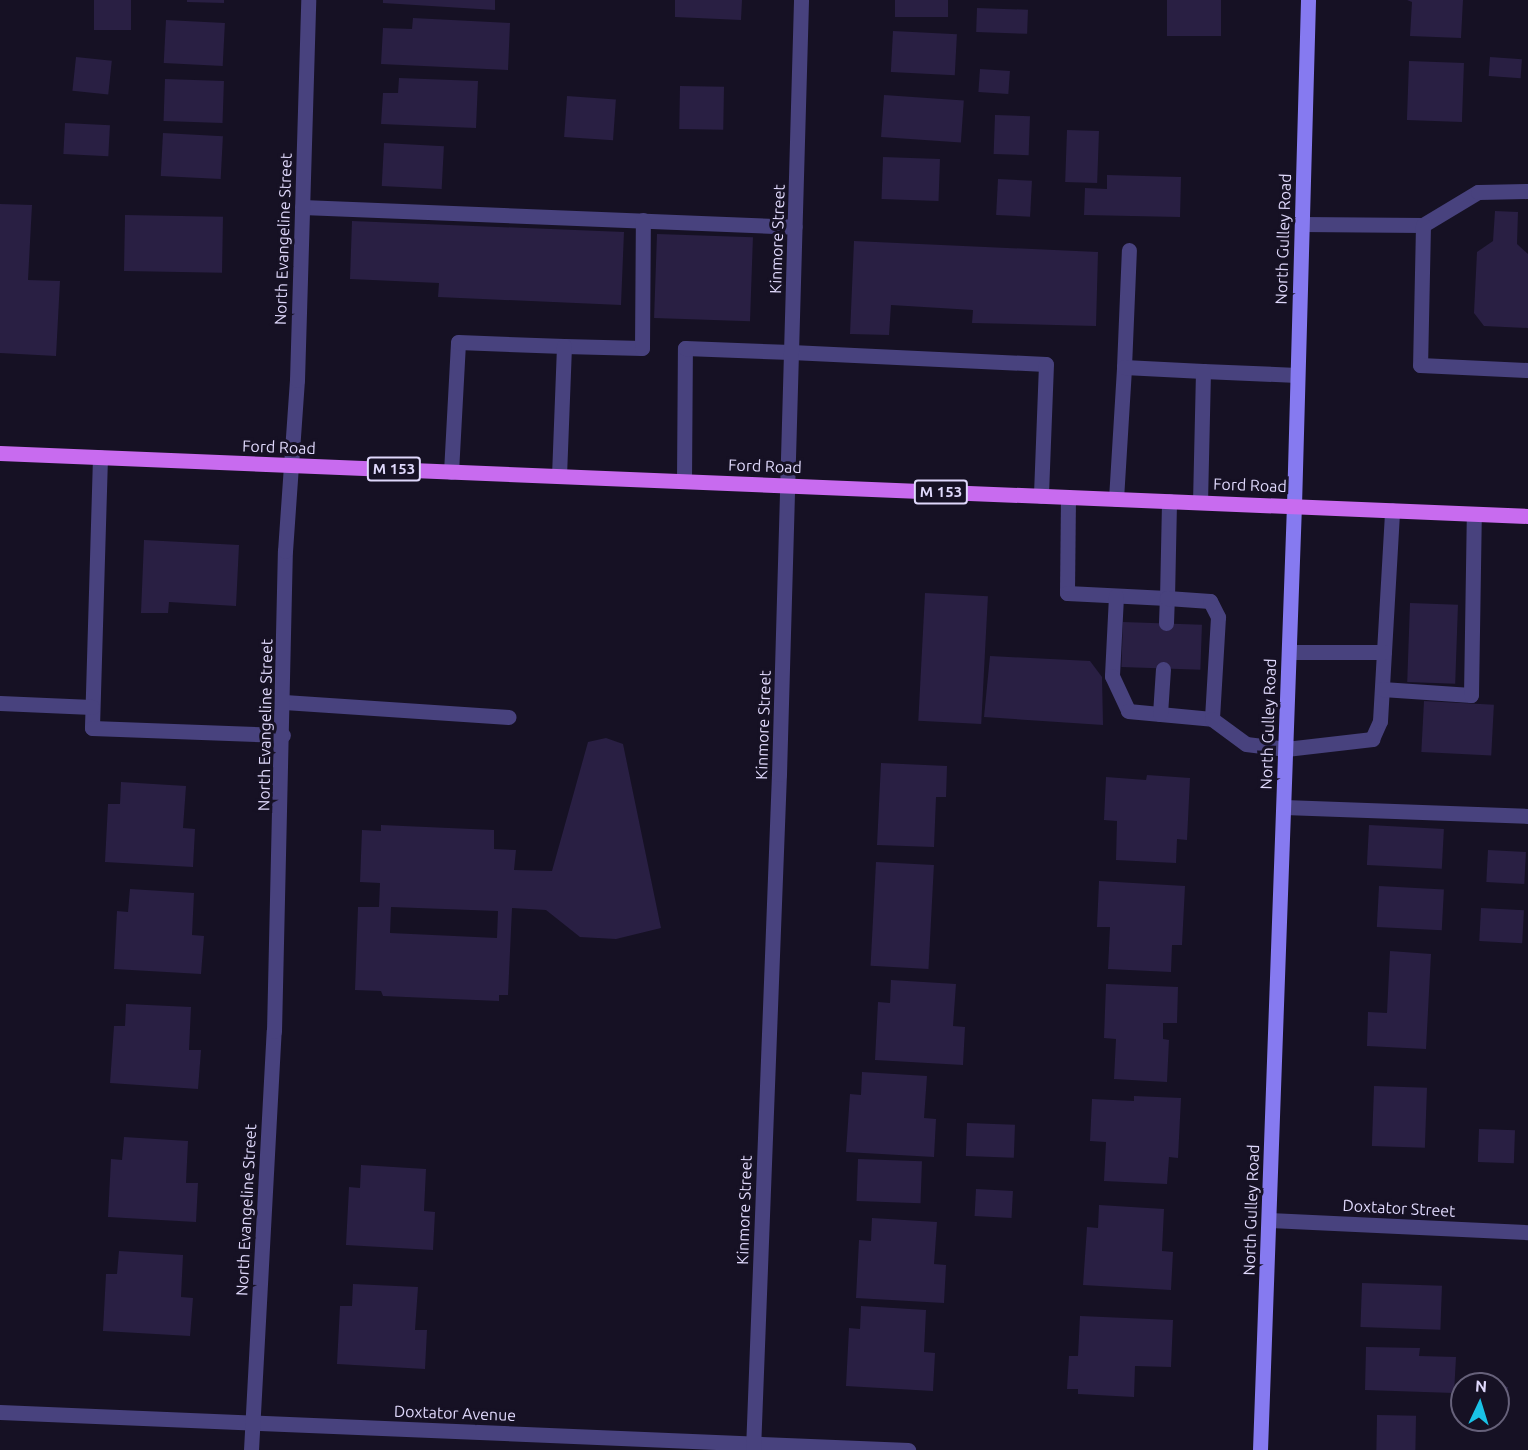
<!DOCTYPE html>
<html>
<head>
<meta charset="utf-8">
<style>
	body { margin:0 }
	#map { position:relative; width:1528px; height:1450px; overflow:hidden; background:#161124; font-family:Ubuntu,sans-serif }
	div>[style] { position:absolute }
	.building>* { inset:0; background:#291f43; transform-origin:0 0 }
	.lane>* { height:15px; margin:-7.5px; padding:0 7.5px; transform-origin:7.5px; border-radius:7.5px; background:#48427e }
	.street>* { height:15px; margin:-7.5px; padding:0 7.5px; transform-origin:7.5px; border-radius:7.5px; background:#48427e }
	.secondary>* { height:15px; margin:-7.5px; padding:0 7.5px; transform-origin:7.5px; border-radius:7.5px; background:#867af0 }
	.primary>* { height:15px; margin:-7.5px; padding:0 7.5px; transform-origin:7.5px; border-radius:7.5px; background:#c86bef }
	span { translate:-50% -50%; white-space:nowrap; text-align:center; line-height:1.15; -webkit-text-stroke:6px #161124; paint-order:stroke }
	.shield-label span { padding:2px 4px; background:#161124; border:2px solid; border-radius:4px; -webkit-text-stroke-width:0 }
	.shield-label { font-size:15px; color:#dfd8fb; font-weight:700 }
	.street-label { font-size:16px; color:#dfd8fb }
	.north { position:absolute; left:1450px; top:1372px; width:60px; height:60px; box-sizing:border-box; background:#161124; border:2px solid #66617a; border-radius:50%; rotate:4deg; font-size:16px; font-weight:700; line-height:24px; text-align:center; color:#dfd8fb }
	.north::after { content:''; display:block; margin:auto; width:21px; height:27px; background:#1ac2e6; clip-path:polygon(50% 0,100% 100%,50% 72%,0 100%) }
</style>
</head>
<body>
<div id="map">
	<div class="building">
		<i style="left:94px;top:0;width:37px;height:30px"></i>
		<i style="clip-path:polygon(187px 0,224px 0,224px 3px,187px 2px)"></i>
		<i style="clip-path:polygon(383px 0,495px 0,495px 10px,383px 3px)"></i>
		<i style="clip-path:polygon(675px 0,742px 0,741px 20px,675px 17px)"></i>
		<i style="left:895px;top:0;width:53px;height:17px"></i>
		<i style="left:1167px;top:0;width:54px;height:36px"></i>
		<i style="clip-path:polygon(1407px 0,1463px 0,1461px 38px,1410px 36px,1412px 2px)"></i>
		<i style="left:977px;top:8px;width:51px;height:24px;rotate:2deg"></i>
		<i style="clip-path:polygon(413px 18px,510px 23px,508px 70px,381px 64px,383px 28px,412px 29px)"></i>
		<i style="left:166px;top:20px;width:59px;height:43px;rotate:3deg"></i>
		<i style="left:893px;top:31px;width:64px;height:41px;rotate:3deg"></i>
		<i style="left:76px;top:57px;width:36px;height:34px;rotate:6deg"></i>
		<i style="left:1490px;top:57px;width:32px;height:19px;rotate:4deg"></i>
		<i style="left:1409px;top:61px;width:55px;height:59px;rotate:2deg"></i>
		<i style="left:980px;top:69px;width:30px;height:23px;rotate:4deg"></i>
		<i style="clip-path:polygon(399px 78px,478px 81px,476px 128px,381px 124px,383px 93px,398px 93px)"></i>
		<i style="left:165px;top:79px;width:59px;height:42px;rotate:2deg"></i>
		<i style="left:680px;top:86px;width:44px;height:43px;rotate:1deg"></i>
		<i style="left:884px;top:95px;width:80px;height:42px;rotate:4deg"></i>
		<i style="left:567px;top:96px;width:49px;height:41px;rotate:4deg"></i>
		<i style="left:995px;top:115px;width:35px;height:39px;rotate:2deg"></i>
		<i style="left:65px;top:123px;width:45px;height:31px;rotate:3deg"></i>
		<i style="left:1067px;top:130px;width:32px;height:52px;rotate:2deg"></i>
		<i style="left:163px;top:133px;width:60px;height:43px;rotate:3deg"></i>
		<i style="left:384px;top:143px;width:60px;height:43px;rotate:3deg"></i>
		<i style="left:883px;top:157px;width:57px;height:42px;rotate:2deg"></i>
		<i style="clip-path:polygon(1107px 175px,1181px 177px,1180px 217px,1084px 215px,1085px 188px,1107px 189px)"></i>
		<i style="left:998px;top:179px;width:34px;height:36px;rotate:3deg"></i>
		<i style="clip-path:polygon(0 204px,32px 205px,28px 280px,60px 281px,56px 356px,0 353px)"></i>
		<i style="clip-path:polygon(1495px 211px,1518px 212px,1517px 244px,1528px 254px,1528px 328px,1484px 326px,1474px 313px,1477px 252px,1493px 241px)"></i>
		<i style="left:125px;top:215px;width:98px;height:56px;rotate:1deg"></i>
		<i style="clip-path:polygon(352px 221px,624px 232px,621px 305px,438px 297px,439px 283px,350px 279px)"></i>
		<i style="left:657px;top:234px;width:96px;height:84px;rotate:2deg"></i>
		<i style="clip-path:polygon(854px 241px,1098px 252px,1096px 326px,972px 323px,973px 310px,891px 305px,889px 335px,850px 334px)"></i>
		<i style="clip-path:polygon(144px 540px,239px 545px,236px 606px,169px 602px,168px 613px,141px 613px)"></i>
		<i style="left:925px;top:593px;width:63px;height:128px;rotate:3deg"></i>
		<i style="left:1410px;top:603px;width:48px;height:79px;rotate:2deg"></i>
		<i style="left:1123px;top:622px;width:79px;height:45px;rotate:2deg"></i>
		<i style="clip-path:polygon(990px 656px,1090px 661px,1102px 677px,1103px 725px,984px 717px)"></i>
		<i style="left:1424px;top:701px;width:70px;height:51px;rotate:3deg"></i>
		<i style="clip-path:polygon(evenodd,606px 738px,623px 744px,661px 928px,616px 939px,580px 937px,546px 910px,512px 908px,508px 995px,499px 995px,499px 1001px,383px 996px,381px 991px,355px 990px,358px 907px,379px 907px,380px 883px,360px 882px,362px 830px,381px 831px,381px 825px,494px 830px,494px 849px,516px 850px,514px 870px,552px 871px,588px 742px,606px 738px,391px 907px,498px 911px,497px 938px,390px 933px,391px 907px)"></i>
		<i style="clip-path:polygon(881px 763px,947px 766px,946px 797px,936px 797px,934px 847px,877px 845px)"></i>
		<i style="clip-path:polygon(1147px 775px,1190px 778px,1187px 840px,1177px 839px,1176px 863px,1116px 860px,1117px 821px,1104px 820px,1106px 777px,1146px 780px)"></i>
		<i style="clip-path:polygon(121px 782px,186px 786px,183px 828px,195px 829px,193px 867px,105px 862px,108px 804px,120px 804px)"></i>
		<i style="left:1369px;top:825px;width:75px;height:40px;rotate:3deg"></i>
		<i style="left:1488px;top:850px;width:38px;height:32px;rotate:3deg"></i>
		<i style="left:876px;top:862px;width:58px;height:104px;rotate:3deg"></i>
		<i style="clip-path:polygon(1099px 881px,1185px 886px,1182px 945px,1172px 945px,1171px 972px,1108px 969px,1110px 927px,1097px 927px)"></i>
		<i style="left:1379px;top:886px;width:65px;height:41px;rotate:3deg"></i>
		<i style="clip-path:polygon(130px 889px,194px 893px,192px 935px,204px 936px,201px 974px,114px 969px,117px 911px,128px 912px)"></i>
		<i style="left:1481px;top:908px;width:43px;height:33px;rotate:3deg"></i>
		<i style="clip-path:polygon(1390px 951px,1431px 954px,1426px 1049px,1367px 1046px,1368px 1012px,1387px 1013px)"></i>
		<i style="clip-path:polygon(891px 980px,956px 984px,953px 1026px,965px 1027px,963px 1065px,875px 1060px,878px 1002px,890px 1003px)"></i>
		<i style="clip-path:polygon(1106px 984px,1178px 987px,1177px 1023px,1163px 1023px,1163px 1039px,1169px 1040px,1167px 1082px,1114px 1079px,1116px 1039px,1104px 1038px)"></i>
		<i style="clip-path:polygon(126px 1004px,191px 1007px,189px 1050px,201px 1050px,198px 1089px,110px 1083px,114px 1026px,125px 1026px)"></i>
		<i style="clip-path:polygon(862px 1072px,927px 1076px,924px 1118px,936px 1119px,934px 1157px,846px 1152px,850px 1094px,861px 1095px)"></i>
		<i style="left:1374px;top:1086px;width:53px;height:60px;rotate:2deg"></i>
		<i style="clip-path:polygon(1134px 1096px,1181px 1098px,1178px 1158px,1169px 1157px,1167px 1184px,1104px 1181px,1106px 1142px,1090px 1141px,1092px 1099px,1134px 1101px)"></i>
		<i style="left:967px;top:1123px;width:48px;height:33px;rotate:2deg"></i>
		<i style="left:1479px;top:1129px;width:36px;height:33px;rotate:2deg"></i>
		<i style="clip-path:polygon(124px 1137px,188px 1141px,186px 1183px,198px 1183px,196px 1222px,108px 1217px,111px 1159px,122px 1160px)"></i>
		<i style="left:858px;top:1159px;width:64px;height:42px;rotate:2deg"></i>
		<i style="clip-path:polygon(361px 1165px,426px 1169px,424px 1211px,435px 1212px,433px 1250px,346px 1245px,349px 1187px,360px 1188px)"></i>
		<i style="left:976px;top:1189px;width:37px;height:27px;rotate:3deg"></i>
		<i style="clip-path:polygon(1099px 1205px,1164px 1209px,1162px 1251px,1173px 1252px,1171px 1290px,1083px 1285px,1087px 1227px,1098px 1228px)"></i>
		<i style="clip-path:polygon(872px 1218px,937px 1222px,934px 1264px,946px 1265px,944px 1303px,856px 1298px,859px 1240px,871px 1241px)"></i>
		<i style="clip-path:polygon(119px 1251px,183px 1255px,181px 1297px,193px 1298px,190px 1336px,103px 1331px,106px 1274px,117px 1274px)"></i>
		<i style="left:1362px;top:1283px;width:80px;height:44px;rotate:2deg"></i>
		<i style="clip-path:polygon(353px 1284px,418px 1287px,415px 1330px,427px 1330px,425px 1369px,337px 1364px,340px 1306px,352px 1306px)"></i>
		<i style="clip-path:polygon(861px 1306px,926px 1310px,924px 1352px,935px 1353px,933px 1391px,846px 1386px,849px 1328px,860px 1329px)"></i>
		<i style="clip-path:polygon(1080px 1316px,1173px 1320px,1171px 1367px,1135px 1366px,1134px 1397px,1078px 1394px,1078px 1389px,1067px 1389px,1069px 1356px,1078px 1356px)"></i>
		<i style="clip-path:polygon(1366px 1347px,1420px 1348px,1419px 1356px,1456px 1357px,1454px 1393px,1365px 1390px)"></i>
		<i style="clip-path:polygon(1498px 1386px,1508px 1387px,1505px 1413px,1498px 1412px)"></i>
		<i style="left:1377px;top:1415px;width:39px;height:35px;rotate:1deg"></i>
	</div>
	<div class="lane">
		<i style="left:302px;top:207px;width:493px;rotate:2.3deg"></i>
		<i style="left:1302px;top:224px;width:121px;rotate:0.5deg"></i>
		<i style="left:1423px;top:225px;width:64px;rotate:-31deg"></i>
		<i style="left:1478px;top:192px;width:50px;rotate:-1.1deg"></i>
		<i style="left:1423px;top:225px;width:140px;rotate:91.2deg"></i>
		<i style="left:1420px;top:365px;width:108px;rotate:2.7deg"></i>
		<i style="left:564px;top:346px;width:78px;rotate:1.5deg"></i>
		<i style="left:642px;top:348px;width:128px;rotate:-89.6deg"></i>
		<i style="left:1124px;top:367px;width:117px;rotate:-87.6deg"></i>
		<i style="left:1203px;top:371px;width:94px;rotate:2.4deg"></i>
		<i style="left:100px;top:457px;width:271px;rotate:91.7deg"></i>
		<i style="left:92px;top:728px;width:191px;rotate:2.1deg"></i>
		<i style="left:451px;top:472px;width:130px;rotate:-86.9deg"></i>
		<i style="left:458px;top:342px;width:106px;rotate:2.2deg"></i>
		<i style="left:564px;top:346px;width:130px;rotate:92.2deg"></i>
		<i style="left:684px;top:481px;width:133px;rotate:-89.6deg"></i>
		<i style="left:685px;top:348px;width:106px;rotate:2.2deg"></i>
		<i style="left:791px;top:352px;width:255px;rotate:2.7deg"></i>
		<i style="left:1046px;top:364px;width:132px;rotate:92.2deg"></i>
		<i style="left:1068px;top:497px;width:96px;rotate:90.6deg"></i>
		<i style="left:1067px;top:593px;width:100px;rotate:2.9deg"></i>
		<i style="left:1167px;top:598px;width:97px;rotate:-88.8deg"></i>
		<i style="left:1116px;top:499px;width:132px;rotate:-86.5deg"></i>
		<i style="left:1124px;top:367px;width:79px;rotate:2.9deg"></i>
		<i style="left:1203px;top:371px;width:131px;rotate:91.3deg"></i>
		<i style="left:1116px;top:596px;width:80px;rotate:92.9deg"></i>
		<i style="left:1112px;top:676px;width:38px;rotate:65deg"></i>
		<i style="left:1128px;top:711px;width:84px;rotate:5.4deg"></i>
		<i style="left:1166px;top:623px;width:25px;rotate:-88deg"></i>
		<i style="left:1167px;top:598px;width:43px;rotate:4deg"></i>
		<i style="left:1210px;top:601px;width:18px;rotate:63deg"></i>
		<i style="left:1218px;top:617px;width:102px;rotate:93.4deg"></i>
		<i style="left:1212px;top:719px;width:42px;rotate:36.3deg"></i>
		<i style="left:1246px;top:744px;width:40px;rotate:7.1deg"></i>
		<i style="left:1286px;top:749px;width:87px;rotate:-6.6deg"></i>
		<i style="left:1372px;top:739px;width:20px;rotate:-66deg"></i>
		<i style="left:1380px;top:721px;width:211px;rotate:-86.7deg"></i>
		<i style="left:1289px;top:652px;width:95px"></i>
		<i style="left:1382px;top:689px;width:89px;rotate:3.9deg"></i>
		<i style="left:1471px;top:695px;width:181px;rotate:-89.1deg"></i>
		<i style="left:284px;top:702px;width:225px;rotate:3.8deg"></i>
		<i style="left:0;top:703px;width:92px;rotate:2.5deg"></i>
		<i style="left:1160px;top:714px;width:45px;rotate:-86.2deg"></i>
		<i style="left:1284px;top:807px;width:244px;rotate:2.1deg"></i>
	</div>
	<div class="street">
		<i style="left:1269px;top:1220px;width:259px;rotate:2.7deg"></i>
		<i style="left:0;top:1412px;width:909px;rotate:2.4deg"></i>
		<i style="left:251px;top:1450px;width:420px;rotate:-86.9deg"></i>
		<i style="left:274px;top:1031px;width:480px;rotate:-88.7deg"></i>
		<i style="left:285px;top:551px;width:171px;rotate:-86deg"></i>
		<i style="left:297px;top:380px;width:380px;rotate:-88.3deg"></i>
		<i style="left:753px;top:1450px;width:676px;rotate:-87.8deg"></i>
		<i style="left:779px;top:774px;width:774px;rotate:-88.37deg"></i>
	</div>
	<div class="secondary">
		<i style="left:1260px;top:1450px;width:946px;rotate:-87.94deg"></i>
		<i style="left:1294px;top:505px;width:505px;rotate:-88.41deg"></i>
	</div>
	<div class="primary">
		<i style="left:0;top:453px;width:1529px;rotate:2.36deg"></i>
	</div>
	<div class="shield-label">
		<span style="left:394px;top:469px">M 153</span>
		<span style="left:941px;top:492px">M 153</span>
	</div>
	<div class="street-label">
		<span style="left:283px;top:239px;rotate:-88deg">North Evangeline Street</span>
		<span style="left:777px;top:239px;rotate:-88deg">Kinmore Street</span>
		<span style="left:1283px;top:239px;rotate:-88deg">North Gulley Road</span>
		<span style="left:279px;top:447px;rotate:2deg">Ford Road</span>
		<span style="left:765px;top:466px;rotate:2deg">Ford Road</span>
		<span style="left:1250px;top:485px;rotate:2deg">Ford Road</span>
		<span style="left:1268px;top:724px;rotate:-88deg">North Gulley Road</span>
		<span style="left:265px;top:725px;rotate:-89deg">North Evangeline Street</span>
		<span style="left:763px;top:725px;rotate:-88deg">Kinmore Street</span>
		<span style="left:1399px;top:1208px;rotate:3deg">Doxtator Street</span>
		<span style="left:246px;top:1210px;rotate:-87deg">North Evangeline Street</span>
		<span style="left:744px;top:1210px;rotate:-88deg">Kinmore Street</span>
		<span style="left:1251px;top:1210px;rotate:-88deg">North Gulley Road</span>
		<span style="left:455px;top:1413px;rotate:2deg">Doxtator Avenue</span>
	</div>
	<div class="north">N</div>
</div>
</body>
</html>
